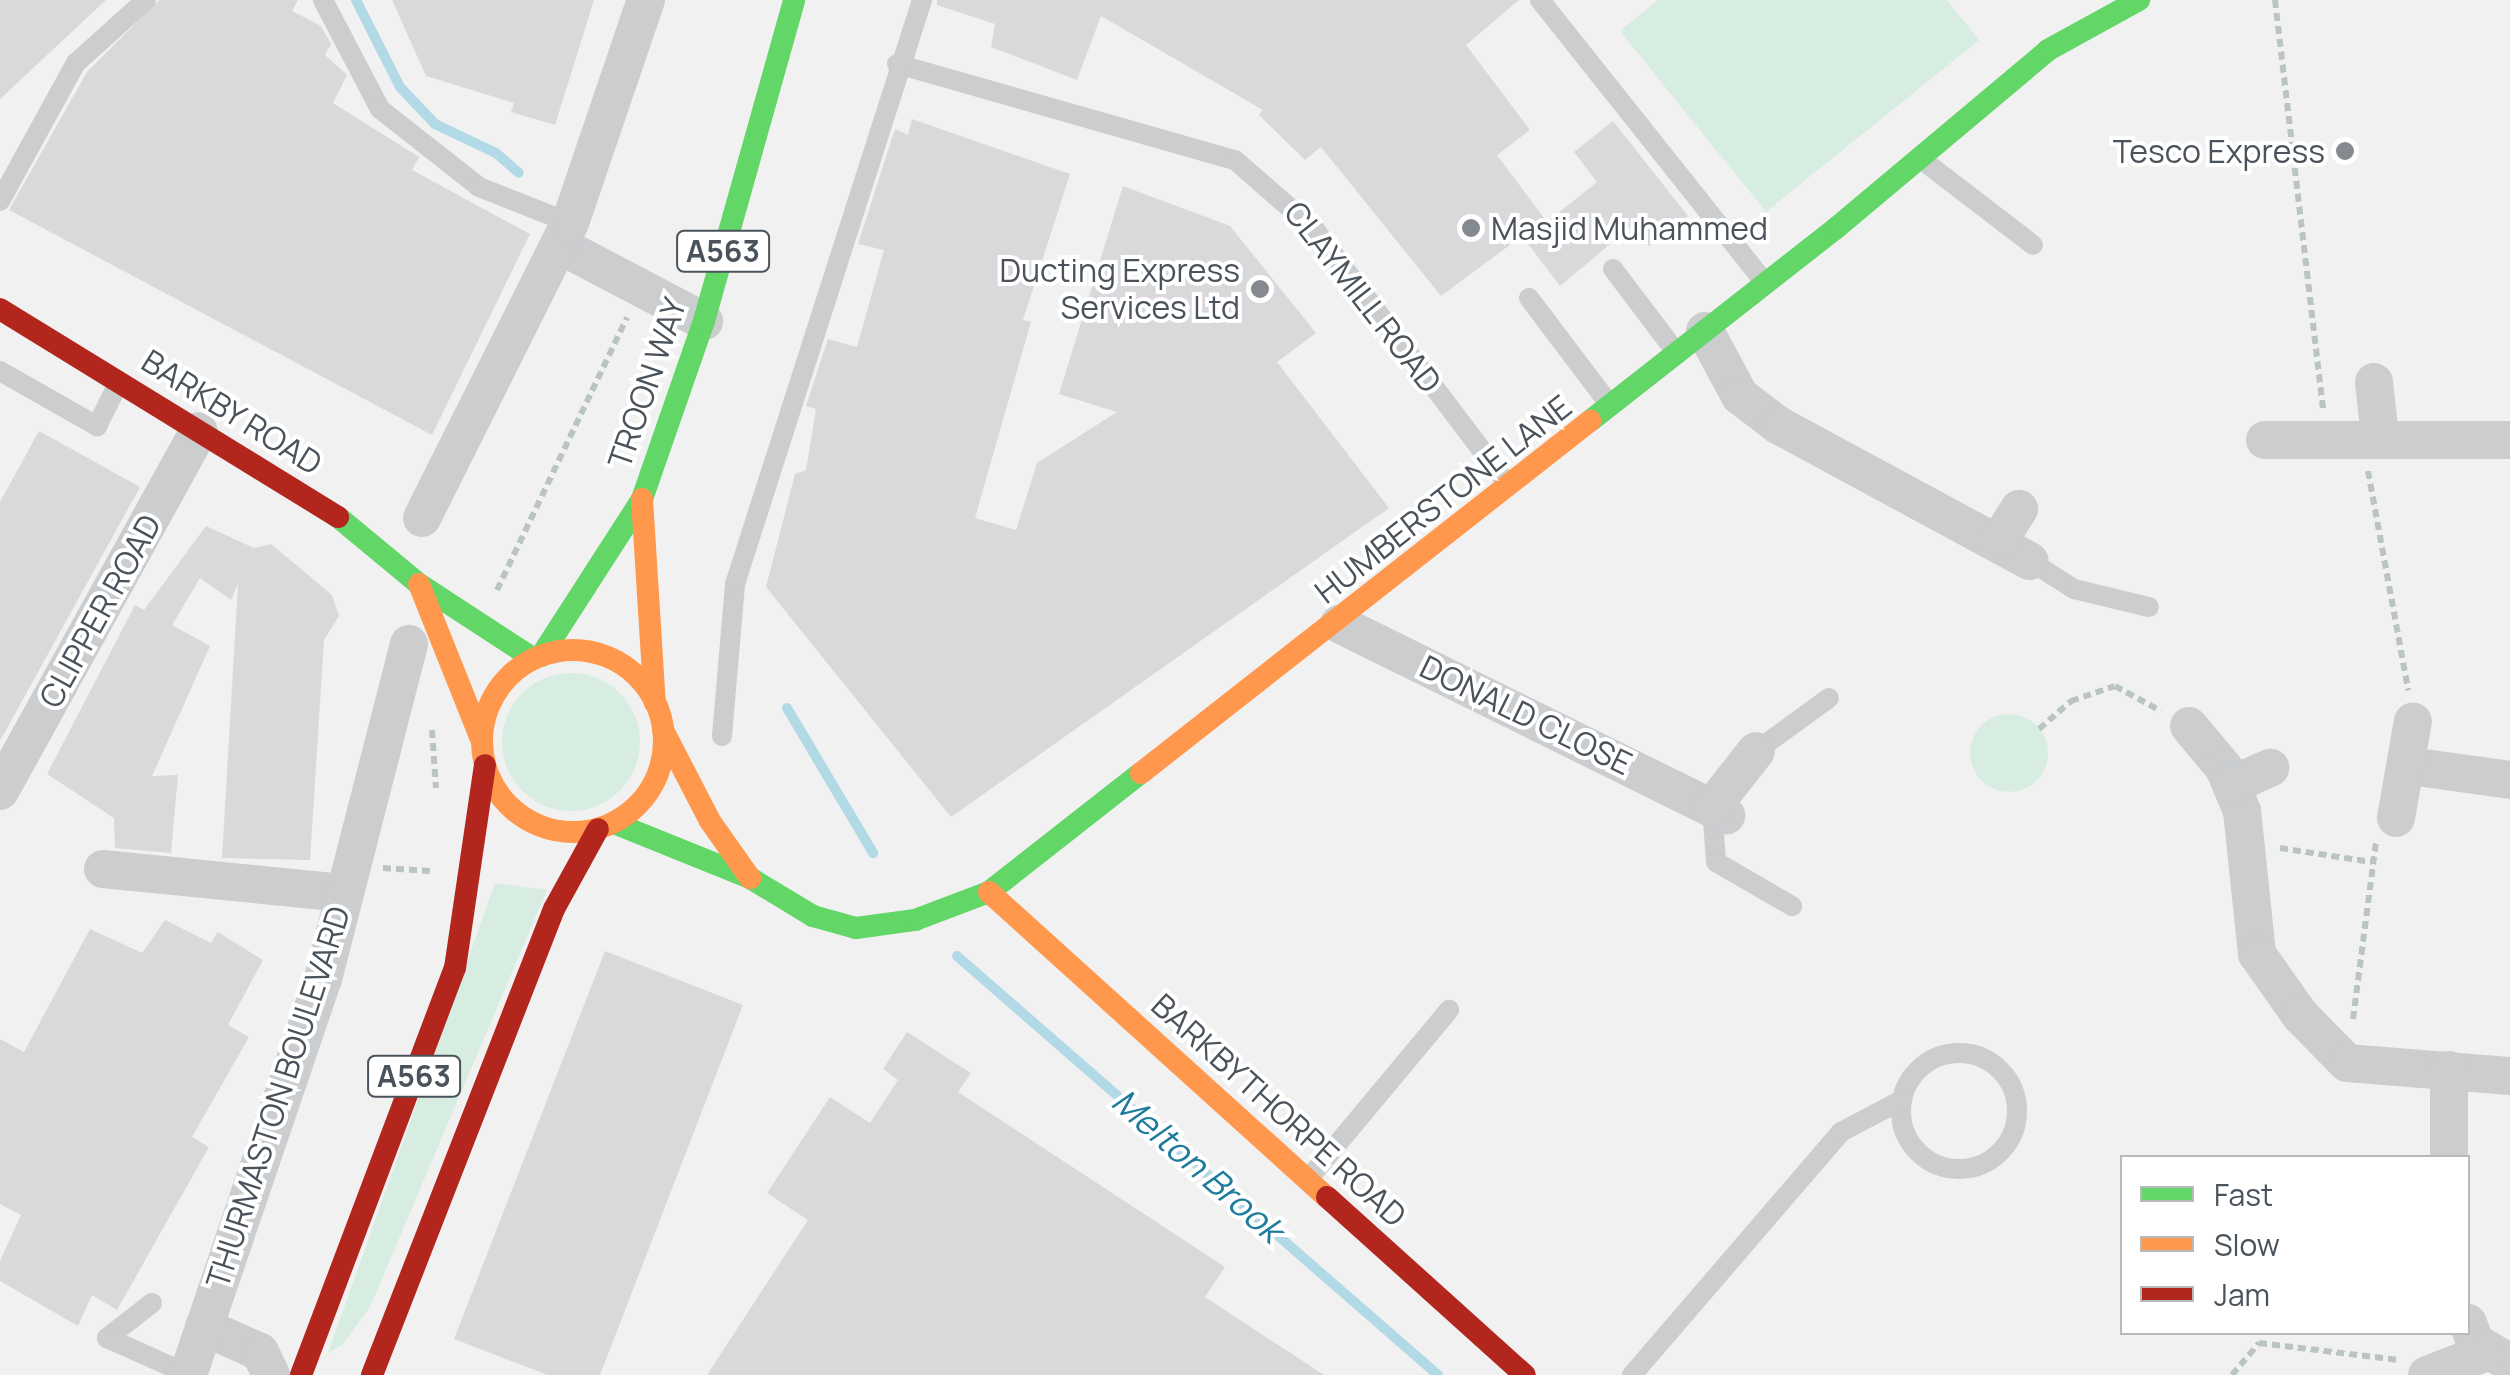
<!DOCTYPE html>
<html>
<head>
<meta charset="utf-8">
<style>
	body { margin:0 }
	#map { position:relative; width:2510px; height:1375px; overflow:hidden; background:#f1f1f1; font-family:Manrope,sans-serif }
	div>[style] { position:absolute }
	.green>* { inset:0; background:#d8ede2 }
	.round { border-radius:50% }
	.stream>* { height:10px; margin:-5px; padding:0 5px; transform-origin:5px; border-radius:5px; background:#b2d9e6 }
	.building>* { inset:0; background:#d9d9db }
	.path>* { height:6px; margin-top:-3px; transform-origin:0; background:repeating-linear-gradient(90deg,#bac4c1 0 8px,transparent 0 13px) }
	.lane>* { height:20px; margin:-10px; padding:0 10px; transform-origin:10px; border-radius:10px; background:#cbcdcf }
	.lane>.ring { margin:-10px; padding:0; box-sizing:content-box; background:none; border:20px solid #cbcdcf; border-radius:50% }
	.street>* { height:38px; margin:-19px; padding:0 19px; transform-origin:19px; border-radius:19px; background:#cbcdcf }
	.fast>* { height:22px; margin:-11px; padding:0 11px; transform-origin:11px; border-radius:11px; background:#63d668 }
	.slow>* { height:22px; margin:-11px; padding:0 11px; transform-origin:11px; border-radius:11px; background:#ff974d }
	.slow>.ring { margin:-11px; padding:0; box-sizing:content-box; background:none; border:22px solid #ff974d; border-radius:50% }
	.jam>* { height:22px; margin:-11px; padding:0 11px; transform-origin:11px; border-radius:11px; background:#b3261e }
	.dots>* { width:28px; height:28px; translate:-50% -50%; box-sizing:border-box; border:5px solid #fff; border-radius:50% }
	span { translate:-50% -50%; white-space:nowrap; text-align:center; line-height:1.15; -webkit-text-stroke:8px #fff; paint-order:stroke }
	.shield-label span { padding:2px 8px; background:#fff; border:2px solid; border-radius:8px; -webkit-text-stroke-width:0 }
	.shield-label { font-size:30px; color:#4a535b; font-weight:700 }
	.poi-label { font-size:32px; color:#4a535b }
	.right { translate:-100% -50%; text-align:right }
	.left { translate:0 -50%; text-align:left }
	.street-label { font-size:32px; color:#4a535b }
	.water-label { font-size:35px; color:#1e7b9b; font-style:italic }
	.legend { position:absolute; left:2120px; top:1155px; width:350px; height:180px; box-sizing:border-box; background:#fff; border:2px solid #b7babd; margin:0; padding:12px 18px; list-style:none; font-size:30px; color:#4a535b }
	.legend li { display:flex; align-items:center; gap:20px; height:50px }
	.legend b { width:50px; border:2px solid #b7babd }
</style>
</head>
<body>
<div id="map">
	<div class="green">
		<i style="clip-path:polygon(1658px 0,1947px 0,1979px 40px,1766px 212px,1620px 31px)"></i>
		<i class="round" style="left:502px;top:673px;width:138px;height:138px"></i>
		<i class="round" style="left:1970px;top:714px;width:78px;height:78px"></i>
		<i style="clip-path:polygon(495px 883px,547px 890px,370px 1307px,342px 1345px,328px 1353px)"></i>
	</div>
	<div class="stream">
		<i style="left:356px;top:0;width:97px;rotate:63.2deg"></i>
		<i style="left:400px;top:87px;width:51px;rotate:46.6deg"></i>
		<i style="left:435px;top:124px;width:68px;rotate:25.4deg"></i>
		<i style="left:496px;top:153px;width:30px;rotate:41deg"></i>
		<i style="left:787px;top:708px;width:169px;rotate:59.3deg"></i>
		<i style="left:957px;top:956px;width:638px;rotate:41.06deg"></i>
	</div>
	<div class="building">
		<i style="clip-path:polygon(0 0,106px 0,0 99px)"></i>
		<i style="clip-path:polygon(159px 0,298px 0,292px 11px,321px 26px,331px 44px,325px 55px,347px 75px,333px 103px,419px 157px,412px 170px,530px 234px,432px 435px,9px 210px,87px 72px)"></i>
		<i style="clip-path:polygon(392px 0,594px 0,555px 125px,511px 112px,514px 103px,426px 76px)"></i>
		<i style="clip-path:polygon(937px 0,1519px 0,1466px 45px,1530px 130px,1497px 155px,1547px 222px,1597px 182px,1574px 152px,1613px 121px,1688px 216px,1649px 246px,1633px 225px,1560px 286px,1522px 236px,1441px 296px,1321px 147px,1305px 160px,1259px 115px,1263px 110px,1101px 16px,1077px 80px,991px 47px,995px 24px,937px 5px)"></i>
		<i style="clip-path:polygon(912px 119px,1070px 174px,1023px 320px,1031px 322px,975px 518px,1016px 530px,1037px 463px,1117px 412px,1059px 394px,1123px 186px,1230px 226px,1316px 333px,1277px 362px,1389px 508px,951px 817px,766px 587px,795px 474px,806px 470px,816px 409px,806px 406px,828px 339px,857px 347px,884px 250px,858px 244px,895px 129px,908px 135px)"></i>
		<i style="clip-path:polygon(39px 431px,140px 487px,0 741px,0 502px)"></i>
		<i style="clip-path:polygon(206px 526px,254px 548px,271px 544px,332px 595px,339px 616px,324px 640px,310px 860px,222px 858px,238px 584px,231px 600px,200px 578px,172px 625px,210px 646px,152px 776px,178px 775px,171px 853px,115px 848px,114px 818px,47px 774px,135px 605px,144px 610px)"></i>
		<i style="clip-path:polygon(165px 920px,211px 943px,218px 932px,263px 960px,228px 1025px,249px 1037px,192px 1137px,209px 1147px,117px 1310px,92px 1295px,78px 1326px,0 1281px,0 1261px,21px 1215px,0 1204px,0 1039px,24px 1052px,90px 929px,142px 953px)"></i>
		<i style="clip-path:polygon(605px 951px,743px 1005px,600px 1375px,548px 1375px,454px 1339px)"></i>
		<i style="clip-path:polygon(907px 1032px,971px 1073px,958px 1092px,1225px 1267px,1205px 1297px,1324px 1375px,707px 1375px,808px 1220px,767px 1193px,830px 1097px,870px 1123px,898px 1080px,883px 1069px)"></i>
	</div>
	<div class="path">
		<i style="left:2275px;top:0;width:414px;rotate:83.3deg"></i>
		<i style="left:2368px;top:471px;width:223px;rotate:79.6deg"></i>
		<i style="left:497px;top:590px;width:302px;rotate:-64.5deg"></i>
		<i style="left:2039px;top:729px;width:43px;rotate:-41.2deg"></i>
		<i style="left:2071px;top:701px;width:46px;rotate:-18.8deg"></i>
		<i style="left:2115px;top:686px;width:52px;rotate:28.5deg"></i>
		<i style="left:432px;top:730px;width:58px;rotate:86.1deg"></i>
		<i style="left:2280px;top:848px;width:93px;rotate:8.7deg"></i>
		<i style="left:383px;top:868px;width:47px;rotate:3.7deg"></i>
		<i style="left:2353px;top:1019px;width:177px;rotate:-82.6deg"></i>
		<i style="left:2232px;top:1375px;width:42px;rotate:-49.8deg"></i>
		<i style="left:2259px;top:1343px;width:141px;rotate:6.9deg"></i>
	</div>
	<div class="lane">
		<i style="left:323px;top:0;width:123px;rotate:62.4deg"></i>
		<i style="left:380px;top:109px;width:126px;rotate:38.2deg"></i>
		<i style="left:479px;top:187px;width:98px;rotate:21.6deg"></i>
		<i style="left:1540px;top:0;width:358px;rotate:51.5deg"></i>
		<i style="left:897px;top:64px;width:351px;rotate:15.9deg"></i>
		<i style="left:1235px;top:160px;width:108px;rotate:41.2deg"></i>
		<i style="left:1316px;top:231px;width:318px;rotate:52.9deg"></i>
		<i style="left:1921px;top:159px;width:141px;rotate:37.5deg"></i>
		<i style="left:0;top:201px;width:158px;rotate:-61.2deg"></i>
		<i style="left:76px;top:63px;width:94px;rotate:-42deg"></i>
		<i style="left:1613px;top:269px;width:104px;rotate:52.8deg"></i>
		<i style="left:1529px;top:298px;width:134px;rotate:52.9deg"></i>
		<i style="left:0;top:371px;width:112px;rotate:29.6deg"></i>
		<i style="left:97px;top:426px;width:47px;rotate:-63.4deg"></i>
		<i style="left:2030px;top:561px;width:52px;rotate:32.5deg"></i>
		<i style="left:2074px;top:589px;width:77px;rotate:13.5deg"></i>
		<i style="left:722px;top:736px;width:153px;rotate:-85.1deg"></i>
		<i style="left:735px;top:584px;width:613px;rotate:-72.24deg"></i>
		<i style="left:1756px;top:751px;width:90px;rotate:-36deg"></i>
		<i style="left:1712px;top:807px;width:55px;rotate:85.8deg"></i>
		<i style="left:1716px;top:862px;width:88px;rotate:30.1deg"></i>
		<i class="ring" style="left:1901px;top:1053px;width:96px;height:96px"></i>
		<i style="left:1309px;top:1178px;width:219px;rotate:-50.2deg"></i>
		<i style="left:152px;top:1303px;width:57px;rotate:142.1deg"></i>
		<i style="left:107px;top:1338px;width:89px;rotate:24deg"></i>
		<i style="left:1632px;top:1375px;width:321px;rotate:-49.3deg"></i>
		<i style="left:1841px;top:1132px;width:69px;rotate:-27.7deg"></i>
	</div>
	<div class="street">
		<i style="left:559px;top:245px;width:164px;rotate:27.7deg"></i>
		<i style="left:1705px;top:331px;width:74px;rotate:61.7deg"></i>
		<i style="left:1740px;top:396px;width:48px;rotate:37.3deg"></i>
		<i style="left:1778px;top:425px;width:286px;rotate:28.4deg"></i>
		<i style="left:2374px;top:382px;width:54px;rotate:83.7deg"></i>
		<i style="left:2265px;top:440px;width:245px"></i>
		<i style="left:422px;top:518px;width:330px;rotate:-63.4deg"></i>
		<i style="left:570px;top:223px;width:236px;rotate:-71.2deg"></i>
		<i style="left:1999px;top:541px;width:38px;rotate:-58deg"></i>
		<i style="left:1339px;top:624px;width:432px;rotate:26.3deg"></i>
		<i style="left:2189px;top:726px;width:55px;rotate:50.2deg"></i>
		<i style="left:2224px;top:768px;width:47px;rotate:67.3deg"></i>
		<i style="left:2242px;top:811px;width:144px;rotate:84deg"></i>
		<i style="left:2257px;top:954px;width:75px;rotate:54.8deg"></i>
		<i style="left:2300px;top:1015px;width:67px;rotate:45.6deg"></i>
		<i style="left:2347px;top:1063px;width:164px;rotate:4.6deg"></i>
		<i style="left:2410px;top:766px;width:101px;rotate:8deg"></i>
		<i style="left:2231px;top:785px;width:43px;rotate:-23.6deg"></i>
		<i style="left:0;top:791px;width:411px;rotate:-61.1deg"></i>
		<i style="left:1712px;top:807px;width:71px;rotate:-51.8deg"></i>
		<i style="left:2396px;top:818px;width:98px;rotate:-80.1deg"></i>
		<i style="left:103px;top:869px;width:241px;rotate:5.7deg"></i>
		<i style="left:2449px;top:1158px;width:88px;rotate:-90deg"></i>
		<i style="left:2468px;top:1323px;width:20px;rotate:70deg"></i>
		<i style="left:2475px;top:1342px;width:39px;rotate:31deg"></i>
		<i style="left:204px;top:1327px;width:61px;rotate:24.1deg"></i>
		<i style="left:260px;top:1352px;width:25px;rotate:64deg"></i>
		<i style="left:188px;top:1375px;width:418px;rotate:-71.2deg"></i>
		<i style="left:323px;top:979px;width:346px;rotate:-75.6deg"></i>
		<i style="left:2427px;top:1375px;width:64px;rotate:-21deg"></i>
	</div>
	<div class="fast">
		<i style="left:1590px;top:421px;width:311px;rotate:-38.1deg"></i>
		<i style="left:1835px;top:229px;width:278px;rotate:-40deg"></i>
		<i style="left:2048px;top:50px;width:104px;rotate:-28.8deg"></i>
		<i style="left:338px;top:517px;width:105px;rotate:39.6deg"></i>
		<i style="left:419px;top:584px;width:137px;rotate:33.1deg"></i>
		<i style="left:541px;top:656px;width:187px;rotate:-57.2deg"></i>
		<i style="left:642px;top:499px;width:188px;rotate:-70.8deg"></i>
		<i style="left:704px;top:321px;width:333px;rotate:-74.3deg"></i>
		<i style="left:614px;top:823px;width:147px;rotate:22deg"></i>
		<i style="left:750px;top:878px;width:74px;rotate:31.1deg"></i>
		<i style="left:813px;top:916px;width:45px;rotate:15.6deg"></i>
		<i style="left:856px;top:928px;width:60px;rotate:-7.7deg"></i>
		<i style="left:915px;top:920px;width:79px;rotate:-20.7deg"></i>
		<i style="left:989px;top:892px;width:193px;rotate:-38.1deg"></i>
	</div>
	<div class="slow">
		<i style="left:642px;top:499px;width:204px;rotate:86.4deg"></i>
		<i style="left:419px;top:584px;width:167px;rotate:68.2deg"></i>
		<i class="ring" style="left:482px;top:650px;width:160px;height:160px"></i>
		<i style="left:663px;top:730px;width:102px;rotate:62.7deg"></i>
		<i style="left:710px;top:821px;width:70px;rotate:54.9deg"></i>
		<i style="left:1141px;top:773px;width:571px;rotate:-38.1deg"></i>
		<i style="left:989px;top:892px;width:455px;rotate:42.1deg"></i>
	</div>
	<div class="jam">
		<i style="left:0;top:309px;width:397px;rotate:31.6deg"></i>
		<i style="left:1327px;top:1197px;width:266px;rotate:42deg"></i>
		<i style="left:301px;top:1375px;width:435px;rotate:-69.3deg"></i>
		<i style="left:455px;top:968px;width:205px;rotate:-81.6deg"></i>
		<i style="left:372px;top:1375px;width:500px;rotate:-68.67deg"></i>
		<i style="left:554px;top:909px;width:91px;rotate:-61.2deg"></i>
	</div>
	<div class="dots">
		<i style="left:2345px;top:151px;background:#848a90"></i>
		<i style="left:1471px;top:228px;background:#848a90"></i>
		<i style="left:1260px;top:289px;background:#848a90"></i>
	</div>
	<div class="shield-label">
		<span style="left:723px;top:251px">A563</span>
		<span style="left:414px;top:1076px">A563</span>
	</div>
	<div class="poi-label">
		<span class="right" style="left:2325px;top:151px">Tesco Express</span>
		<span class="left" style="left:1491px;top:228px">Masjid Muhammed</span>
		<span class="right" style="left:1240px;top:289px">Ducting Express<br>Services Ltd</span>
	</div>
	<div class="street-label">
		<span style="left:1363px;top:297px;rotate:52deg">CLAYMILL ROAD</span>
		<span style="left:647px;top:383px;rotate:-71deg">TROON WAY</span>
		<span style="left:232px;top:412px;rotate:32deg">BARKBY ROAD</span>
		<span style="left:1443px;top:499px;rotate:-38deg">HUMBERSTONE LANE</span>
		<span style="left:100px;top:611px;rotate:-61deg">CLIPPER ROAD</span>
		<span style="left:1526px;top:715px;rotate:26deg">DONALD CLOSE</span>
		<span style="left:278px;top:1097px;rotate:-72deg">THURMASTON BOULEVARD</span>
		<span style="left:1279px;top:1110px;rotate:42deg">BARKBYTHORPE ROAD</span>
	</div>
	<div class="water-label">
		<span style="left:1198px;top:1165px;rotate:41deg">Melton Brook</span>
	</div>
	<ul class="legend">
	<li><b style="height:12px;background:#63d668"></b>Fast</li>
	<li><b style="height:12px;background:#ff974d"></b>Slow</li>
	<li><b style="height:12px;background:#b3261e"></b>Jam</li>
	</ul>
</div>
</body>
</html>
